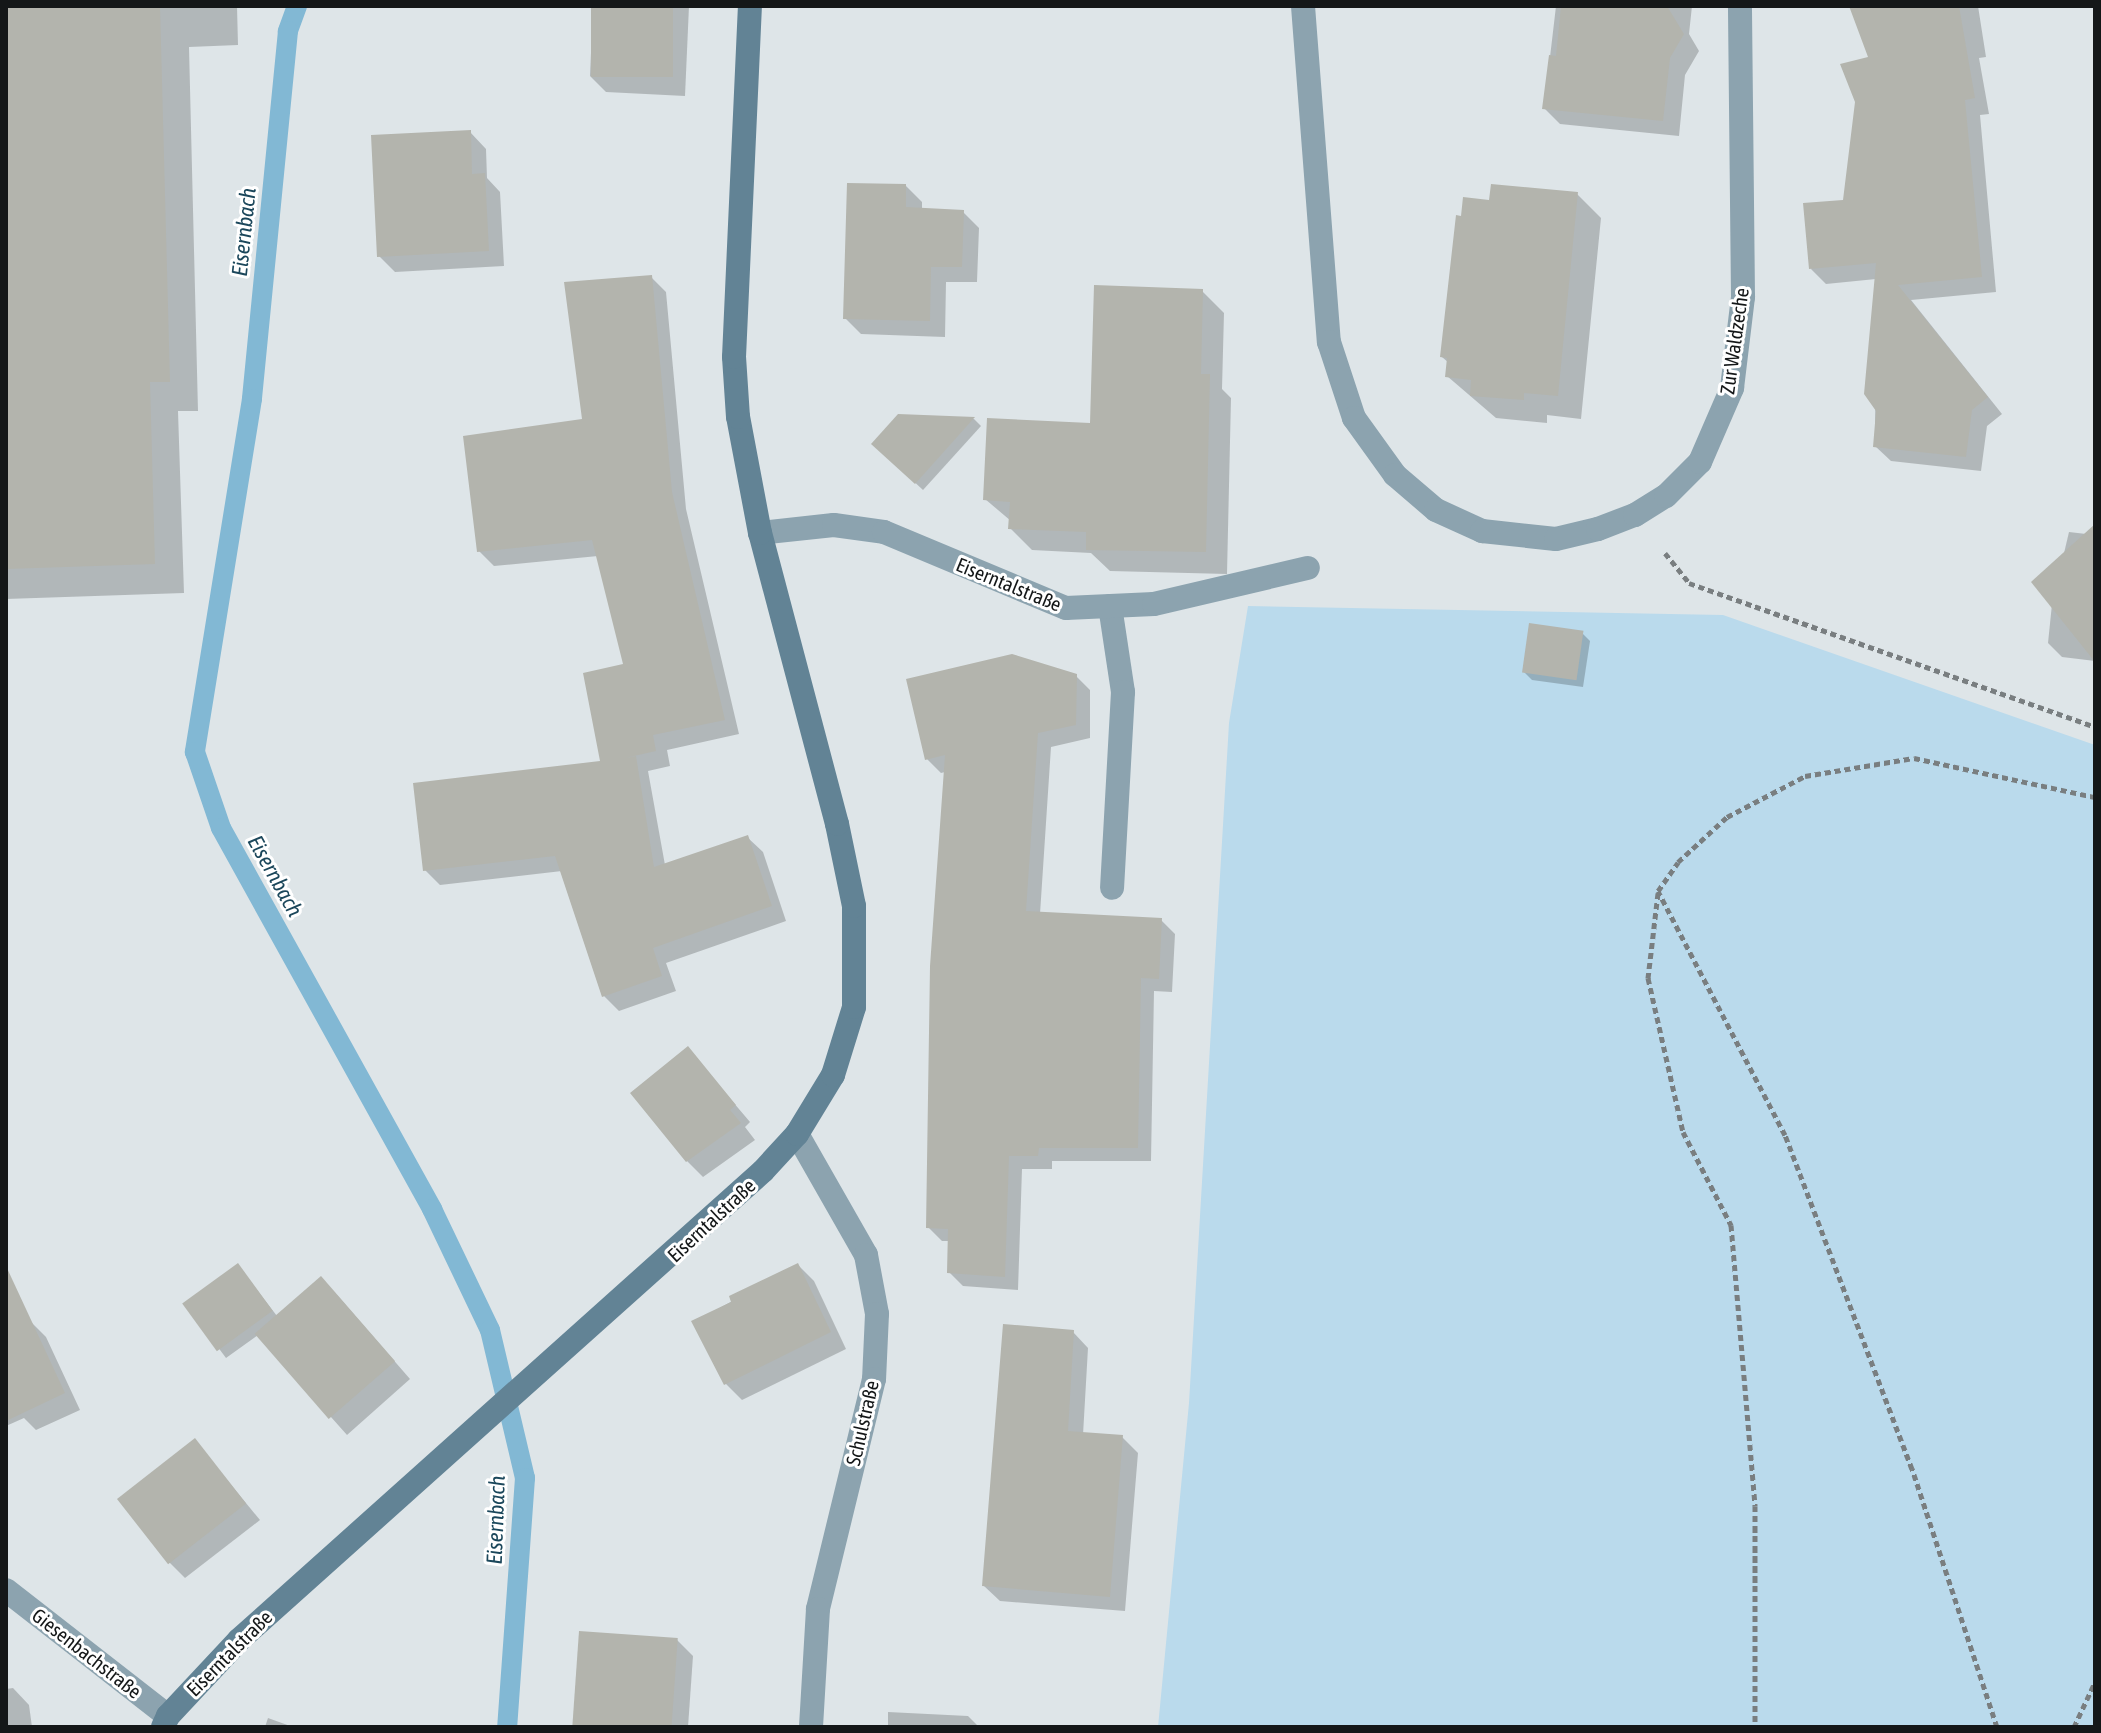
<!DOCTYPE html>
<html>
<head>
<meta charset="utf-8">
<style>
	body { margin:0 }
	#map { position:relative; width:2101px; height:1733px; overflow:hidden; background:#dee5e8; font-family:"Asap Condensed",sans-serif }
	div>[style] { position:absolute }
	.green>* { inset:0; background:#badaec }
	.shadow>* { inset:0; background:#0003 }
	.stream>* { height:20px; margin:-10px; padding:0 10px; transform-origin:10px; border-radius:10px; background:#82b8d4 }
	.building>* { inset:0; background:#b3b4ad; transform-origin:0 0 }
	.path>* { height:5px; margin-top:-2.5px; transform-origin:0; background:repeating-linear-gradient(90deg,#797e80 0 6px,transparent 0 10px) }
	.service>* { height:24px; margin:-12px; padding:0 12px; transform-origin:12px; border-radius:12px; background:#8ca3af }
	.minor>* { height:24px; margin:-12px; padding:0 12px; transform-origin:12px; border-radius:12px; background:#8ca3af }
	.secondary>* { height:24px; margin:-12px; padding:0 12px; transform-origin:12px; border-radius:12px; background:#628395 }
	span { translate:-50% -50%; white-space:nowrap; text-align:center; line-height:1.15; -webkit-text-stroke:6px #fff; paint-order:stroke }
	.street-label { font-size:20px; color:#141718 }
	.water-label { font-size:22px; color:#1b475b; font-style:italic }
	.frame { position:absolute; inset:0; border:8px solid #141718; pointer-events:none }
</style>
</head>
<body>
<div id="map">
	<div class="green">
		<i style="clip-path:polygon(1248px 606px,1723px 615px,2095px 745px,2095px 1727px,1158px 1727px,1189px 1403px,1229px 723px)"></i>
	</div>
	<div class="shadow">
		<i style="clip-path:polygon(9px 6px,237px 6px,238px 45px,189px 47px,198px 411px,178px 411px,184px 593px,6px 599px,6px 23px)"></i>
		<i style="clip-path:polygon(593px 6px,689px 6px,685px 96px,606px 92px,590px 76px)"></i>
		<i style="clip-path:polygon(1556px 6px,1692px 6px,1689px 34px,1699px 51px,1685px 75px,1679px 136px,1560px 124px,1544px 108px)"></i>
		<i style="clip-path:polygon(1859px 6px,1978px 6px,1986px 57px,1979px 58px,1989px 114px,1980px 115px,1996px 292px,1911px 300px,2002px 414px,1987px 426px,1981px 471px,1891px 461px,1875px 446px,1876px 279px,1826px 284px,1811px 269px,1845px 201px,1871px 59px)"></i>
		<i style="clip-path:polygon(470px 132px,486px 149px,487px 178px,500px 192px,504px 266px,395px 272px,379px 256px)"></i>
		<i style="clip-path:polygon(906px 186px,922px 202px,922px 210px,963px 212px,979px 228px,977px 282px,946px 282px,945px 337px,861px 334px,845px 318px)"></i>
		<i style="clip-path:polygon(1577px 194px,1601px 218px,1581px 419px,1547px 415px,1547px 423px,1496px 418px,1447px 376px,1449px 363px,1442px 357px,1491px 202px)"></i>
		<i style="clip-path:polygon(651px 277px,666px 292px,686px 509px,739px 734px,667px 750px,670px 766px,648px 771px,665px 865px,747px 837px,763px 852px,786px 921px,666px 963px,676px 991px,619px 1011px,604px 996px,562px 871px,440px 885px,425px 870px,602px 762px,625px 666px,598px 556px,494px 566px,479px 551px,584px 421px)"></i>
		<i style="clip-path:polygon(1202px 291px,1224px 313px,1222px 389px,1231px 398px,1227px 574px,1110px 571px,1091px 553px,1032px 550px,1010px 528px,1011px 521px,985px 499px,1092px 425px)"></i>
		<i style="clip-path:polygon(898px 416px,974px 419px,981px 426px,923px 490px,881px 451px)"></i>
		<i style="clip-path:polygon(2069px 532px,2095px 535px,2095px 661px,2062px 657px,2048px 643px,2052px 604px)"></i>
		<i style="clip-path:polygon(1582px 633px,1590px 641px,1583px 687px,1532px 680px,1524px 672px)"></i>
		<i style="clip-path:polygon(1076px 676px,1090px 690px,1090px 738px,1051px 747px,1040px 914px,1161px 920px,1175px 934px,1172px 992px,1154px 991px,1151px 1161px,1052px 1161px,1052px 1169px,1022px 1169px,1018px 1290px,963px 1286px,949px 1272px,949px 1241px,942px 1241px,928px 1227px,945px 772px,941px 773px,927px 759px)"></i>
		<i style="clip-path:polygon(688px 1049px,750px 1122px,745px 1127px,755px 1140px,703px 1177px,687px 1161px)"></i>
		<i style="clip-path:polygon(238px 1265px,277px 1316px,337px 1295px,410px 1379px,347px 1435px,258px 1335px,226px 1358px,185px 1303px)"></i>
		<i style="clip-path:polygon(798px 1265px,814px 1281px,846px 1349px,742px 1400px,726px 1384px,694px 1322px)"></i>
		<i style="clip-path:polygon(30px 1321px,46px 1337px,80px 1410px,36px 1430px,24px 1418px,6px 1426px,6px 1332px)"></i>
		<i style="clip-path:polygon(1073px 1332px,1088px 1348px,1083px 1435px,1122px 1437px,1138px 1453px,1125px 1611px,1000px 1601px,984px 1586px)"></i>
		<i style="clip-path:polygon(195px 1441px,260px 1520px,185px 1578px,169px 1562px)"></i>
		<i style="clip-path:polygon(677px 1640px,693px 1656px,688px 1727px,574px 1727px)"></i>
		<i style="clip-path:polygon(13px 1688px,29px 1705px,32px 1727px,6px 1727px,6px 1689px)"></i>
		<i style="clip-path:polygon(888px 1712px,968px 1716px,979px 1727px,888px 1727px)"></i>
		<i style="clip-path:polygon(268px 1718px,293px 1727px,265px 1727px)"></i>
	</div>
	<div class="stream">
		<i style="left:297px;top:6px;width:27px;rotate:110deg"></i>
		<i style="left:288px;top:31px;width:370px;rotate:95.6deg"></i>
		<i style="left:252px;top:399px;width:358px;rotate:99.2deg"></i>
		<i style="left:195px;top:752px;width:80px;rotate:71.1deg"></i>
		<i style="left:221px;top:828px;width:436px;rotate:61deg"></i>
		<i style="left:432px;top:1209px;width:134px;rotate:64.4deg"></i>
		<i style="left:490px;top:1330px;width:152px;rotate:76.7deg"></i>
		<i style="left:525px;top:1478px;width:250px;rotate:94.1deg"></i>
	</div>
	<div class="building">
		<i style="clip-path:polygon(6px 6px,160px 6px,170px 382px,150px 382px,155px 564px,6px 569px)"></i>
		<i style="left:591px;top:6px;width:82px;height:71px"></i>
		<i style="clip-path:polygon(1561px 6px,1667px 6px,1684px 34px,1670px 58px,1663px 121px,1542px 109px,1549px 55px,1556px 56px)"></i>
		<i style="clip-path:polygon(1849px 6px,1959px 6px,1975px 98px,1965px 100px,1982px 277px,1898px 285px,1988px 397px,1972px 410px,1966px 457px,1873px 447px,1876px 411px,1864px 394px,1876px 263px,1809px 269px,1803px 203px,1843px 200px,1855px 102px,1840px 64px,1868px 57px)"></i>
		<i style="clip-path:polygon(471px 130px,472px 174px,485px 173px,489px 251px,377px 257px,371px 135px)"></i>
		<i style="clip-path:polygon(847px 183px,906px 184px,906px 207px,964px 210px,962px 267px,931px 267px,930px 321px,843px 319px)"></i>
		<i style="clip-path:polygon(1491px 184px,1578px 192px,1558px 396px,1524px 393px,1524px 400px,1470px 396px,1471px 380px,1445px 377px,1447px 358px,1440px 357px,1456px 215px,1461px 216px,1463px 197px,1489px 200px)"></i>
		<i style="clip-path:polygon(652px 275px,672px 492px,725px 720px,653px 735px,656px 751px,625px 758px,636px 756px,654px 867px,748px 835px,772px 906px,653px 948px,662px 976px,602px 997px,555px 856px,423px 871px,413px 783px,600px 761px,583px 673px,623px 664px,592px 540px,477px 552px,463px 436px,582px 419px,564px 282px)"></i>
		<i style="clip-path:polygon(1094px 285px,1203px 289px,1201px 374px,1210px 374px,1206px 552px,1086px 550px,1086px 532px,1008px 529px,1010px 502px,983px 500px,987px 418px,1090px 423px)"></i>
		<i style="clip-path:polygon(898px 414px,975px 417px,915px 484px,871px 444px)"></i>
		<i style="clip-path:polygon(2095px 524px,2095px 662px,2031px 582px)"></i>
		<i style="left:1529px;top:623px;width:55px;height:50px;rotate:8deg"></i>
		<i style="clip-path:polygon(1012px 654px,1077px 674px,1076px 725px,1038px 733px,1026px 911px,1162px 918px,1159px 979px,1141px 978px,1138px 1148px,1039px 1148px,1038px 1156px,1009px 1156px,1005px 1277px,947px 1273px,948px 1229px,926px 1228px,930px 966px,945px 755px,925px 760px,906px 679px)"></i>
		<i style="clip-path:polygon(688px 1046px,736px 1105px,730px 1110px,741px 1123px,686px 1162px,630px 1093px)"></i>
		<i style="left:238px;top:1263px;width:59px;height:69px;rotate:54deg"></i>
		<i style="clip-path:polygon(798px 1263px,831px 1332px,724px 1385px,691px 1321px,731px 1302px,729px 1296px)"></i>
		<i style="clip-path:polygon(6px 1266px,65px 1393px,6px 1421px)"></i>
		<i style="left:321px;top:1276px;width:113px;height:88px;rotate:49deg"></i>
		<i style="clip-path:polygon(1003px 1324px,1074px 1330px,1068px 1431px,1123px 1435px,1110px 1597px,982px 1586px)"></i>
		<i style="left:195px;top:1438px;width:83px;height:99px;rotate:52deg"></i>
		<i style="left:579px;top:1631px;width:99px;height:96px;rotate:4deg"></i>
	</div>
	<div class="path">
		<i style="left:1665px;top:553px;width:38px;rotate:51deg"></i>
		<i style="left:1689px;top:583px;width:431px;rotate:19.5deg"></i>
		<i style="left:1658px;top:893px;width:86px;rotate:96.7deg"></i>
		<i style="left:1648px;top:978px;width:158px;rotate:77.2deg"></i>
		<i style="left:1683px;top:1132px;width:105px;rotate:62.7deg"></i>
		<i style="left:1731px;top:1225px;width:282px;rotate:85.1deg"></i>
		<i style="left:1755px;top:1506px;width:221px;rotate:90deg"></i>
		<i style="left:1997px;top:1727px;width:272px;rotate:-108.2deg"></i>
		<i style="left:1912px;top:1469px;width:357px;rotate:-110.8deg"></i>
		<i style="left:1785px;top:1135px;width:275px;rotate:-117.5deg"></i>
		<i style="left:1658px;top:891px;width:35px;rotate:-55deg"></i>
		<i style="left:1678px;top:862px;width:67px;rotate:-42.6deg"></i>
		<i style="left:1727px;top:817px;width:88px;rotate:-27.7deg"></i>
		<i style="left:1805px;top:776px;width:110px;rotate:-9.4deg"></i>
		<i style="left:1914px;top:758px;width:185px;rotate:12.2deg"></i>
		<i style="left:2074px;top:1727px;width:50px;rotate:-65deg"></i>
	</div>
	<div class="service">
		<i style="left:1110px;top:606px;width:87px;rotate:81.4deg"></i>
		<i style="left:1123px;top:692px;width:196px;rotate:93.2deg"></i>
	</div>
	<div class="minor">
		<i style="left:1303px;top:6px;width:337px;rotate:85.6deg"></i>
		<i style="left:1329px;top:342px;width:80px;rotate:71.8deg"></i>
		<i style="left:1354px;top:418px;width:70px;rotate:54.3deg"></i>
		<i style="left:1395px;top:475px;width:54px;rotate:40.5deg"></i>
		<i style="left:1436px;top:510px;width:51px;rotate:24.5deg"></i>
		<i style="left:1482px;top:531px;width:74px;rotate:6.2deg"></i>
		<i style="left:1556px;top:539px;width:43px;rotate:-13.4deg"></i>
		<i style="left:1598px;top:529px;width:40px;rotate:-21deg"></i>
		<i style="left:1635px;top:515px;width:36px;rotate:-32deg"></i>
		<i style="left:1666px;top:496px;width:48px;rotate:-45deg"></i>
		<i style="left:1700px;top:462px;width:81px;rotate:-66.6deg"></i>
		<i style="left:1732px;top:388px;width:92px;rotate:-83.1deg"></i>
		<i style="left:1743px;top:297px;width:291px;rotate:-90.6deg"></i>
		<i style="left:760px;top:533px;width:74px;rotate:-6.2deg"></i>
		<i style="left:834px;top:525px;width:50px;rotate:8deg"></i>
		<i style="left:884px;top:532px;width:197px;rotate:22.7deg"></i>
		<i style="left:1066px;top:608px;width:88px;rotate:-2.6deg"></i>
		<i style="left:1154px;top:604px;width:158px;rotate:-13.2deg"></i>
		<i style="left:797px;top:1134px;width:139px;rotate:60.3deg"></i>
		<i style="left:866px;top:1255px;width:60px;rotate:79.4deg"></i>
		<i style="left:877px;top:1314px;width:65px;rotate:92.6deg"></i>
		<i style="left:874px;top:1379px;width:237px;rotate:103.7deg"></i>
		<i style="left:818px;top:1609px;width:118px;rotate:93.4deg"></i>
		<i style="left:6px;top:1590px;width:205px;rotate:37.9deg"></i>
	</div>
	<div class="secondary">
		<i style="left:163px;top:1727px;width:12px;rotate:-66deg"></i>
		<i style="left:168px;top:1716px;width:104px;rotate:-46.9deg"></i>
		<i style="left:239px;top:1640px;width:703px;rotate:-41.83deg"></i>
		<i style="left:763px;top:1171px;width:50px;rotate:-47.4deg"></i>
		<i style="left:797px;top:1134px;width:69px;rotate:-58.6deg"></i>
		<i style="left:833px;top:1075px;width:71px;rotate:-72.8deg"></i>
		<i style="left:854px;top:1007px;width:101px;rotate:-90deg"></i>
		<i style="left:854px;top:906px;width:84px;rotate:-101.7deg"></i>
		<i style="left:837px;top:824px;width:301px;rotate:-104.8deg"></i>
		<i style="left:760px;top:533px;width:118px;rotate:-100.7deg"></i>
		<i style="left:738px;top:417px;width:60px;rotate:-93.8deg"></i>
		<i style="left:734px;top:357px;width:351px;rotate:-87.4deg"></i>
	</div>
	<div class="street-label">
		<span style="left:1734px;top:341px;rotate:-82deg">Zur Waldzeche</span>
		<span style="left:1009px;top:584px;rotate:22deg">Eiserntalstraße</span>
		<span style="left:711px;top:1220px;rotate:-43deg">Eiserntalstraße</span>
		<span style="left:862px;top:1423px;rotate:-77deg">Schulstraße</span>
		<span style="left:87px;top:1653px;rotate:38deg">Giesenbachstraße</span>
		<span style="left:229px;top:1653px;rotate:-45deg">Eiserntalstraße</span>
	</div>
	<div class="water-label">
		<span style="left:244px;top:232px;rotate:-84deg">Eisernbach</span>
		<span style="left:275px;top:876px;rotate:61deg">Eisernbach</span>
		<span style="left:496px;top:1520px;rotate:-88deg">Eisernbach</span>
	</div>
	<div class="frame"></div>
</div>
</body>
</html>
